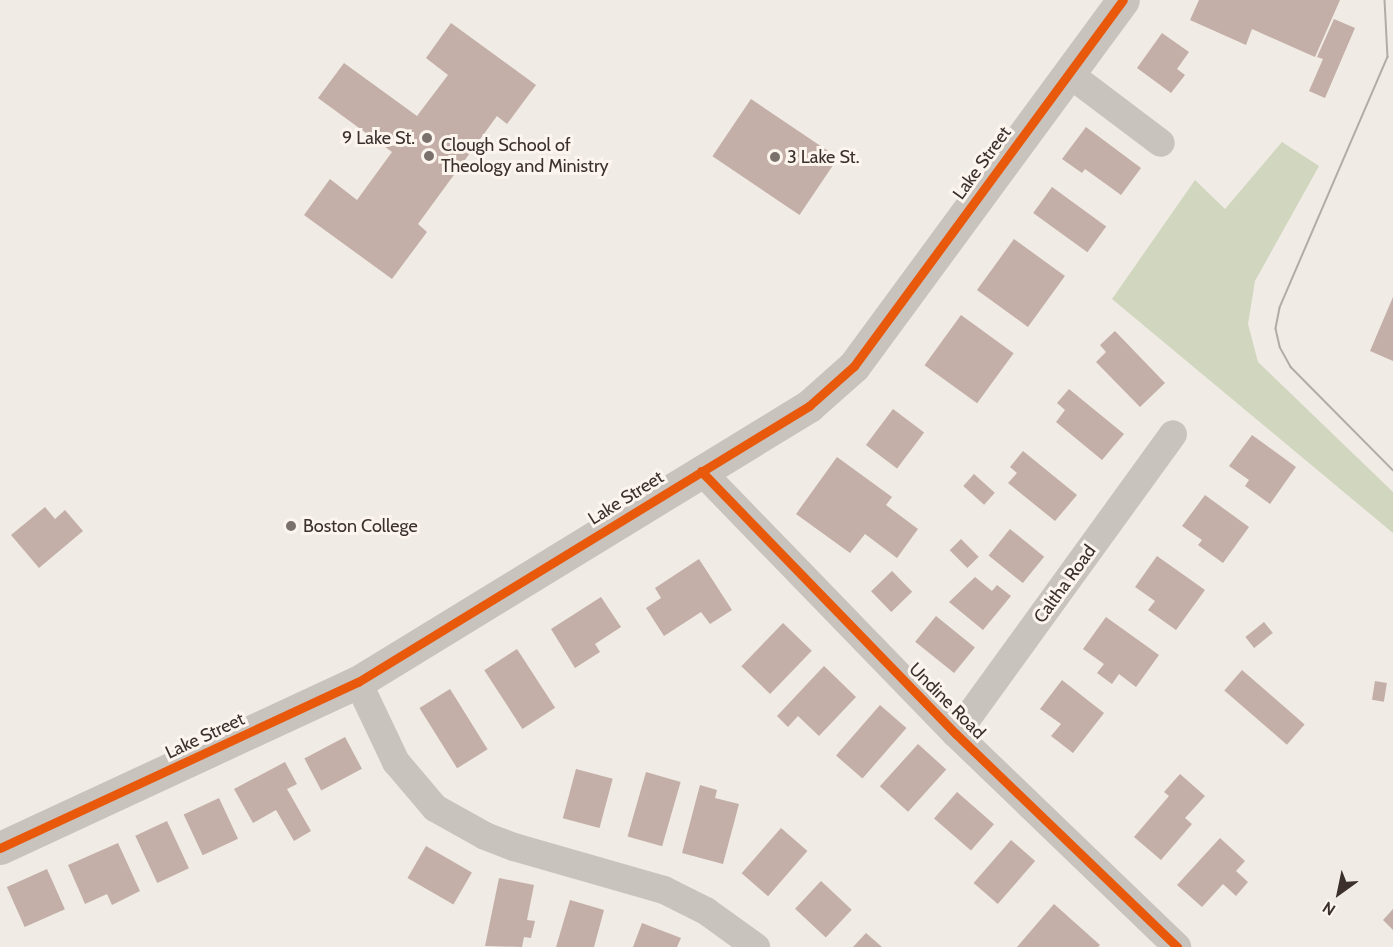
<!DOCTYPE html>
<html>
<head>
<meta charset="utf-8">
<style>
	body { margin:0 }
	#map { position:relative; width:1393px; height:947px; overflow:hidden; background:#f0ebe5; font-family:Cabin,sans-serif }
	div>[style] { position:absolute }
	.green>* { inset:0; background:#d1d6bf }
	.building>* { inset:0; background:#c3afa7; transform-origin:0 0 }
	.minor>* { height:28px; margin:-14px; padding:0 14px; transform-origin:14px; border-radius:14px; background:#c9c3be }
	.tertiary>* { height:33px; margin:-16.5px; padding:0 16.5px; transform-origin:16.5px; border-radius:16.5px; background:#c9c3be }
	.tram>* { height:1.5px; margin:-0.75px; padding:0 0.75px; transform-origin:0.75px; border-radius:0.75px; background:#b1aca8 }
	.cycleway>* { height:9px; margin:-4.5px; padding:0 4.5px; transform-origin:4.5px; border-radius:4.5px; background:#e8590c }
	.dots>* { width:16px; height:16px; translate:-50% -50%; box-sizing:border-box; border:3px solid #fbf5ee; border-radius:50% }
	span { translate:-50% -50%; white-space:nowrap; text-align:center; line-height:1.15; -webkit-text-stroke:6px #fbf5ee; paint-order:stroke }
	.poi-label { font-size:18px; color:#3b302b }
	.right { translate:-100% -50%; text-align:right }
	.left { translate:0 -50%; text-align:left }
	.street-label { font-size:18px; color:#3b302b }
	.north { position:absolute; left:1309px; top:863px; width:60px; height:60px; -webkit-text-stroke:4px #fbf5ee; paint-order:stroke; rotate:213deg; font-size:16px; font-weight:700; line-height:24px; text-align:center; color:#3b302b }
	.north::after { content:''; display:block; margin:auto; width:21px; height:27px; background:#3b302b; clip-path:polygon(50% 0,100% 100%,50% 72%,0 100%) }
</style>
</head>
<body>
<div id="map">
	<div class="green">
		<i style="clip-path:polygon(1282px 142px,1319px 166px,1255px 281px,1248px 324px,1258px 362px,1393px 492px,1393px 533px,1112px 299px,1195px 180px,1225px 209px)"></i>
	</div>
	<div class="building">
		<i style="clip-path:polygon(1199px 0,1340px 0,1315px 57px,1252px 29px,1246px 45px,1190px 20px)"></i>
		<i style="clip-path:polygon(1334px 19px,1355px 28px,1325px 98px,1309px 91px,1323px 59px,1317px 57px)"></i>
		<i style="clip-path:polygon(451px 23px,536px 85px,507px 124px,497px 116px,418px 224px,427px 232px,392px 279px,304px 215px,330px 179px,357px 200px,392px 152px,318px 98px,344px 63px,417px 116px,448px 75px,426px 58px)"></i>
		<i style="clip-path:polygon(1162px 33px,1189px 52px,1177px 69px,1185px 75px,1171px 93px,1137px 68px)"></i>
		<i style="left:751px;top:99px;width:105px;height:69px;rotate:34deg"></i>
		<i style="clip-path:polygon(1086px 127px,1141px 168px,1121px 195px,1085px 169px,1082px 173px,1062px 159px)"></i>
		<i style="left:1052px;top:187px;width:67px;height:32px;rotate:36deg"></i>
		<i style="left:1014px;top:239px;width:63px;height:63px;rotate:36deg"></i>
		<i style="clip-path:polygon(1393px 297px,1393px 361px,1370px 351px)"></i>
		<i style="left:961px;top:315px;width:65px;height:62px;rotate:36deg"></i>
		<i style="clip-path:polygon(1115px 331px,1165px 383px,1140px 407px,1096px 362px,1106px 352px,1100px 345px)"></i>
		<i style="clip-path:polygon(1069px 389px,1124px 434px,1102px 460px,1056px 422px,1065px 410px,1057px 403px)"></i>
		<i style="left:893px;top:409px;width:39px;height:45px;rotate:37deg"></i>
		<i style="clip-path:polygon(1252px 435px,1296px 467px,1270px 504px,1245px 486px,1249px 480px,1229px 466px)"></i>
		<i style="clip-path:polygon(1023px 451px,1077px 495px,1055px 521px,1008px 483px,1017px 473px,1010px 467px)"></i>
		<i style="clip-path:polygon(837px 457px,892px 497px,886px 505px,918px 529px,897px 558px,865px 534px,850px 553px,796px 514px)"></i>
		<i style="left:974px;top:474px;width:28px;height:16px;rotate:42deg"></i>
		<i style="clip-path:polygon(1205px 495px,1249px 527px,1223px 563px,1198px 545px,1202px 540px,1182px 526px)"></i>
		<i style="clip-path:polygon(45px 507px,55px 519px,65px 510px,83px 531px,39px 568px,11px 535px)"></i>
		<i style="left:1010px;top:529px;width:44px;height:34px;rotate:39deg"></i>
		<i style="left:961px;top:539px;width:25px;height:16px;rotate:45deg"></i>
		<i style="clip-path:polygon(1157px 556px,1205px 590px,1176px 630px,1148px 610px,1155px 601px,1135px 587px)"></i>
		<i style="clip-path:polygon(699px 559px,732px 610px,710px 624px,701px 612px,664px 636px,646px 608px,661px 598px,655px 588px)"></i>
		<i style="left:892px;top:571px;width:29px;height:29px;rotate:46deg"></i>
		<i style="clip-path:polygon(975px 577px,992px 591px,997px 585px,1011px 596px,983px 630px,949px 602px)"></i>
		<i style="clip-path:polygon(601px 597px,621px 627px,595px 644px,600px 652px,575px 668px,551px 629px)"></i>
		<i style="left:936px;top:616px;width:50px;height:33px;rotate:39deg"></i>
		<i style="clip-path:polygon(1106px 617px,1159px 655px,1136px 687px,1119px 674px,1112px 684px,1097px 673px,1104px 664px,1083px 649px)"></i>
		<i style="left:1264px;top:622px;width:14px;height:24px;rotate:51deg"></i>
		<i style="left:783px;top:623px;width:40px;height:60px;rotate:44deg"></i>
		<i style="left:517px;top:649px;width:70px;height:39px;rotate:57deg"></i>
		<i style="clip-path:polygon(824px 666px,856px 697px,819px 736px,798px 716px,788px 727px,777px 716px)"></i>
		<i style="left:1242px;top:670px;width:83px;height:27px;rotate:41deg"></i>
		<i style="clip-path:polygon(1062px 680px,1104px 713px,1073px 753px,1051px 736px,1061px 724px,1040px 709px)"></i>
		<i style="left:1375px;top:681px;width:12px;height:19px;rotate:9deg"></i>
		<i style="left:450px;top:689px;width:71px;height:36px;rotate:58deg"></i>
		<i style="left:880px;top:705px;width:35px;height:67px;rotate:41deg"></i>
		<i style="left:345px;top:737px;width:36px;height:46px;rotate:62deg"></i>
		<i style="left:918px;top:744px;width:38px;height:57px;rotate:42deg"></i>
		<i style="clip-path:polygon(285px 762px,297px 784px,287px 789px,311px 831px,294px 841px,276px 810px,253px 823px,234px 789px)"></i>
		<i style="left:576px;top:769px;width:38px;height:51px;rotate:15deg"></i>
		<i style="left:646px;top:772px;width:36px;height:67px;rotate:16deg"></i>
		<i style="clip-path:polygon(1180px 774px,1205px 796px,1185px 818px,1192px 824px,1161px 860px,1134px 837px,1169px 796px,1164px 792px)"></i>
		<i style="clip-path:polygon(700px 785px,717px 790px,715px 798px,739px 804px,723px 864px,682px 853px)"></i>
		<i style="left:957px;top:792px;width:49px;height:35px;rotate:41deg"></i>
		<i style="left:219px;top:798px;width:45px;height:39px;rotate:65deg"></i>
		<i style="left:167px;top:821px;width:52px;height:35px;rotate:65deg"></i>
		<i style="left:781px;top:828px;width:35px;height:60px;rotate:41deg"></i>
		<i style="clip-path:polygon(1220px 838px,1245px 861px,1236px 871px,1248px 882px,1236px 896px,1223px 884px,1202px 907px,1177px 885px)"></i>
		<i style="left:1011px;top:840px;width:32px;height:57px;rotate:41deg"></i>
		<i style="clip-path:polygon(118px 843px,140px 891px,112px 905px,107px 894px,85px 904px,68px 865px)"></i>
		<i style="left:426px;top:846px;width:53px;height:37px;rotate:30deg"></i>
		<i style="left:47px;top:869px;width:44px;height:44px;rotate:66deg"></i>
		<i style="clip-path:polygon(499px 878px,534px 885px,527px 920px,535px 921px,531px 938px,524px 937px,522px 947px,485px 946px)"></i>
		<i style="left:821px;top:881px;width:42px;height:38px;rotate:43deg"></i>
		<i style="clip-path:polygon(570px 900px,604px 910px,594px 947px,556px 947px)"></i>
		<i style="clip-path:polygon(1054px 904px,1100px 945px,1098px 947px,1017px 947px)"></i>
		<i style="clip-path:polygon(1393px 909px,1393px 930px,1383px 920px)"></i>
		<i style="clip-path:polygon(642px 923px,681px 938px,677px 947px,633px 947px)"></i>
		<i style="clip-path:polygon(866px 933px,882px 947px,853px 947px)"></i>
	</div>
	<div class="minor">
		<i style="left:1068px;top:73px;width:116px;rotate:37deg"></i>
		<i style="left:701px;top:471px;width:366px;rotate:45.9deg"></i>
		<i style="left:956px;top:734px;width:307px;rotate:43.9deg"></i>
		<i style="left:358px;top:682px;width:89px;rotate:64.6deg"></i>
		<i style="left:396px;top:762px;width:60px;rotate:49.7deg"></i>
		<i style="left:435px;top:808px;width:57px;rotate:29.2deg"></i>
		<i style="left:485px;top:836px;width:31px;rotate:21deg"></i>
		<i style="left:514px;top:847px;width:156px;rotate:16deg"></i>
		<i style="left:664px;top:890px;width:47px;rotate:26.6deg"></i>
		<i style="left:706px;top:911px;width:62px;rotate:35.8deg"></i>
		<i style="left:956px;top:734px;width:370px;rotate:-54.1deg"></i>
	</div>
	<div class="tertiary">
		<i style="left:0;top:848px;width:395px;rotate:-24.9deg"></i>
		<i style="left:358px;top:682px;width:529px;rotate:-31.47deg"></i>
		<i style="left:809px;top:406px;width:60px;rotate:-41.6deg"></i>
		<i style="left:854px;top:366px;width:454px;rotate:-53.7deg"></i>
	</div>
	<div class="tram">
		<i style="left:1385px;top:0;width:57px;rotate:87deg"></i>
		<i style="left:1388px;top:57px;width:273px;rotate:113.3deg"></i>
		<i style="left:1280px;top:308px;width:21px;rotate:101deg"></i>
		<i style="left:1276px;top:329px;width:18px;rotate:77deg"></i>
		<i style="left:1280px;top:347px;width:23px;rotate:61deg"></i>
		<i style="left:1291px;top:367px;width:145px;rotate:45.3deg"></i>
	</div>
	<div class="cycleway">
		<i style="left:701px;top:471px;width:366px;rotate:45.9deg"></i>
		<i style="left:956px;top:734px;width:307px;rotate:43.9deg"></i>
		<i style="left:0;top:848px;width:395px;rotate:-24.9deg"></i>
		<i style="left:358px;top:682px;width:529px;rotate:-31.47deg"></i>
		<i style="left:809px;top:406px;width:60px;rotate:-41.6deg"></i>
		<i style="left:854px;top:366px;width:454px;rotate:-53.7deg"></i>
	</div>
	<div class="dots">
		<i style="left:427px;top:138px;background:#7a716c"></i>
		<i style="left:429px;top:156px;background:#7a716c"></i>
		<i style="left:775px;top:157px;background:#7a716c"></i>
		<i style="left:291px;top:526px;background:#7a716c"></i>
	</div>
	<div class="poi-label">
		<span class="right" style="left:415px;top:138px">9 Lake St.</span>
		<span class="left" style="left:441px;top:156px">Clough School of<br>Theology and Ministry</span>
		<span class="left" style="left:787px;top:157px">3 Lake St.</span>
		<span class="left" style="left:303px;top:526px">Boston College</span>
	</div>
	<div class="street-label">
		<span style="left:982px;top:163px;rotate:-54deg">Lake Street</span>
		<span style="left:626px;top:498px;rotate:-32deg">Lake Street</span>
		<span style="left:1065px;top:584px;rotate:-54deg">Caltha Road</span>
		<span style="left:947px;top:701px;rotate:45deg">Undine Road</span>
		<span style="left:205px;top:736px;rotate:-25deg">Lake Street</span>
	</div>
	<div class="north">N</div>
</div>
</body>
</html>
